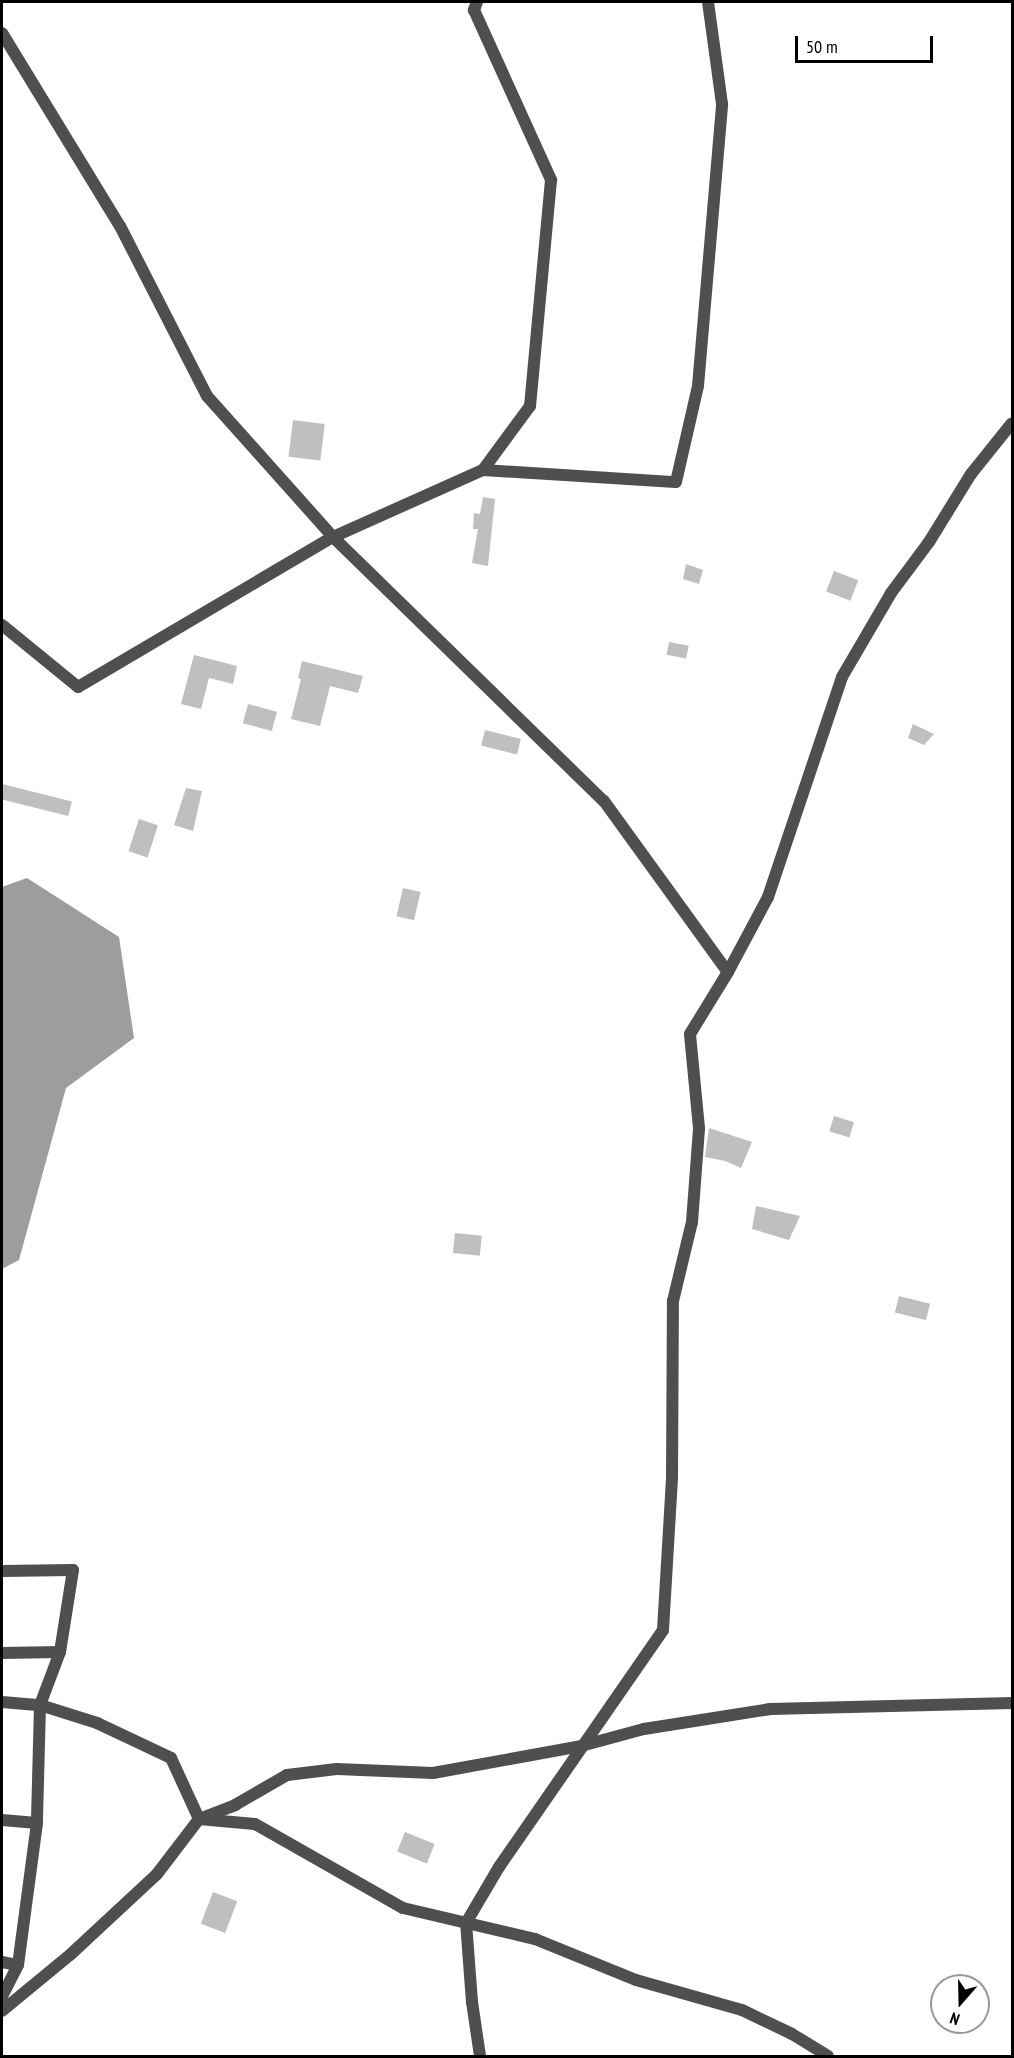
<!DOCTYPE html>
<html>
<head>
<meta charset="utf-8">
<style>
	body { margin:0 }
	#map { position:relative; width:1014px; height:2058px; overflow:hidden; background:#fff; font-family:"PT Sans Narrow",sans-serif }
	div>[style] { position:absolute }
	.water>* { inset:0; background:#9d9d9d }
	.building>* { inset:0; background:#bfbfbf; transform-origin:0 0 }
	.minor>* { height:12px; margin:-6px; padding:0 6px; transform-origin:6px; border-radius:6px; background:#4f4f4f }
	span { translate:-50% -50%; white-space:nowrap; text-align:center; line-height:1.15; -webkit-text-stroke:5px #fff; paint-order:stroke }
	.frame { position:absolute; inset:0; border:3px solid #000; pointer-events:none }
	.north { position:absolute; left:930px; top:1974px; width:60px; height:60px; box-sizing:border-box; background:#fff; border:2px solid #999; border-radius:50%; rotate:200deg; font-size:16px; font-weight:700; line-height:24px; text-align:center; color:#000 }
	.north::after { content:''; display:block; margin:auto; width:21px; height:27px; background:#000; clip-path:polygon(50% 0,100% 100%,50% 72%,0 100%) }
	.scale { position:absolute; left:795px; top:36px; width:138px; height:27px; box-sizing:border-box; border:3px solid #000; border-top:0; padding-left:8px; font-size:18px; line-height:21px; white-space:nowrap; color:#000; -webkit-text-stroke:4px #fff; paint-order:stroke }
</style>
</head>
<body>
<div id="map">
	<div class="water">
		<i style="clip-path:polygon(27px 878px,119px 937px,134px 1038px,66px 1088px,19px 1260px,2px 1269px,2px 887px)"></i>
	</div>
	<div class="building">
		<i style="left:293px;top:420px;width:32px;height:37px;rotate:7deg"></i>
		<i style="clip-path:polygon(483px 497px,495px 499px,488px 566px,472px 563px,478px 529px,473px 529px,474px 513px,480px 514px)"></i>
		<i style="clip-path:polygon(686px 564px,703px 570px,699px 584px,683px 579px)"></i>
		<i style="left:834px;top:571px;width:26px;height:22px;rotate:21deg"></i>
		<i style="left:669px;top:642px;width:20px;height:13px;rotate:11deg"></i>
		<i style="clip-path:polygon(194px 655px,237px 666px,233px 684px,209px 678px,201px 709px,181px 704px)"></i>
		<i style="clip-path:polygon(302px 661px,363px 676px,358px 693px,330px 686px,320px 726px,291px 719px,301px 679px,298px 678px)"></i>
		<i style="left:248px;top:704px;width:30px;height:20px;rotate:15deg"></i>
		<i style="clip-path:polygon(913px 724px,934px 734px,924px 745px,908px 738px)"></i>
		<i style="left:485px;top:730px;width:37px;height:16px;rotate:14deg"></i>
		<i style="left:2px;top:784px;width:72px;height:15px;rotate:14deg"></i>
		<i style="clip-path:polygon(186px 788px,202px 791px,193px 831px,174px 825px)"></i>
		<i style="left:139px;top:819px;width:20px;height:34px;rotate:18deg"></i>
		<i style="left:403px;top:888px;width:18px;height:29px;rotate:13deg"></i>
		<i style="left:834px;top:1116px;width:21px;height:16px;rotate:17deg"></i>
		<i style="clip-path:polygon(709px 1128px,752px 1142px,741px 1168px,725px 1161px,705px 1157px)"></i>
		<i style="clip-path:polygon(756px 1206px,800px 1216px,789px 1240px,752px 1229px)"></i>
		<i style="left:455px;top:1233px;width:27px;height:20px;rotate:6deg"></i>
		<i style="left:899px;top:1296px;width:32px;height:17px;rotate:14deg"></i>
		<i style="left:405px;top:1832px;width:32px;height:21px;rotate:22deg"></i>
		<i style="left:213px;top:1892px;width:26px;height:34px;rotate:21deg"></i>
	</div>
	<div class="minor">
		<i style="left:477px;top:2px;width:9px;rotate:111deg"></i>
		<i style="left:474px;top:10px;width:187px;rotate:65.6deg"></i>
		<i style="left:551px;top:180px;width:227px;rotate:95.3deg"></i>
		<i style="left:530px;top:406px;width:79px;rotate:126.3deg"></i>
		<i style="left:2px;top:33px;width:226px;rotate:58.6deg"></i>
		<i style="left:120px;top:226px;width:191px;rotate:62.9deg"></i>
		<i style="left:207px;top:396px;width:189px;rotate:48.2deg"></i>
		<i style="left:333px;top:537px;width:378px;rotate:44.3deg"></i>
		<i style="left:604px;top:801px;width:211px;rotate:54.1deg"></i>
		<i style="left:2px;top:625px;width:98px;rotate:39.2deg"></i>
		<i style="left:78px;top:687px;width:296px;rotate:-30.5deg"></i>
		<i style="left:333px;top:537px;width:164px;rotate:-24.1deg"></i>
		<i style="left:483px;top:470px;width:193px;rotate:3.6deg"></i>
		<i style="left:676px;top:482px;width:98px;rotate:-77.1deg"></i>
		<i style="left:698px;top:386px;width:283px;rotate:-85.1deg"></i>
		<i style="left:722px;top:104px;width:103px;rotate:-97.8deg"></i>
		<i style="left:2px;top:1571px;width:71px;rotate:-0.8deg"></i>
		<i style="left:73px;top:1570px;width:83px;rotate:99deg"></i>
		<i style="left:60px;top:1652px;width:57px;rotate:110.7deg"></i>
		<i style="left:40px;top:1705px;width:118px;rotate:91.5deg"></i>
		<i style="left:37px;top:1823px;width:143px;rotate:97.6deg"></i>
		<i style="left:18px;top:1965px;width:35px;rotate:117deg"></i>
		<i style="left:2px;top:1653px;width:58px;rotate:-1deg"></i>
		<i style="left:2px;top:1702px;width:38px;rotate:5deg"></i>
		<i style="left:40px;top:1705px;width:60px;rotate:17.5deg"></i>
		<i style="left:97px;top:1723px;width:82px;rotate:25.3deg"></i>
		<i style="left:171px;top:1758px;width:67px;rotate:65.3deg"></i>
		<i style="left:199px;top:1819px;width:56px;rotate:5.1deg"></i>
		<i style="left:255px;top:1824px;width:170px;rotate:29.6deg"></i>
		<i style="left:403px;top:1908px;width:136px;rotate:13.2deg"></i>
		<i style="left:535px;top:1939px;width:109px;rotate:22.1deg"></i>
		<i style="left:636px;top:1980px;width:110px;rotate:15.8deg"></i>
		<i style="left:742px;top:2010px;width:55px;rotate:25.6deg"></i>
		<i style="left:792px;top:2034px;width:42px;rotate:31.4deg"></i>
		<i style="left:2px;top:1820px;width:35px;rotate:5deg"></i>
		<i style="left:2px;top:1962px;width:16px;rotate:11deg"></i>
		<i style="left:2px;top:2011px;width:89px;rotate:-39.6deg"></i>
		<i style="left:71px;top:1954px;width:117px;rotate:-42.9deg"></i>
		<i style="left:157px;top:1874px;width:69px;rotate:-52.6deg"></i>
		<i style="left:199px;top:1819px;width:39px;rotate:-21deg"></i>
		<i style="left:235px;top:1805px;width:60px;rotate:-30deg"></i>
		<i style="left:287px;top:1775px;width:50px;rotate:-6.8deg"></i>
		<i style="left:337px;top:1769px;width:96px;rotate:2.4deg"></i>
		<i style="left:433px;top:1773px;width:150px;rotate:-10.3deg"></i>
		<i style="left:581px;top:1746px;width:65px;rotate:-15.1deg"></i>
		<i style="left:644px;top:1729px;width:128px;rotate:-9deg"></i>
		<i style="left:770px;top:1709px;width:242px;rotate:-1.4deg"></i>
		<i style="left:480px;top:2056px;width:55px;rotate:-98.4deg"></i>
		<i style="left:472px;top:2002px;width:79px;rotate:-94.3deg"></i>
		<i style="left:466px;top:1923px;width:65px;rotate:-59.5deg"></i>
		<i style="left:499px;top:1867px;width:288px;rotate:-55.3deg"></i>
		<i style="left:663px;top:1630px;width:151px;rotate:-86.6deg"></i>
		<i style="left:672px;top:1479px;width:178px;rotate:-89.7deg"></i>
		<i style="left:673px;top:1301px;width:81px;rotate:-76.5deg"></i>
		<i style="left:692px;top:1222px;width:94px;rotate:-85.7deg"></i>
		<i style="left:699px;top:1128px;width:94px;rotate:-95.5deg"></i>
		<i style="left:690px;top:1034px;width:73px;rotate:-58.5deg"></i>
		<i style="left:728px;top:972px;width:85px;rotate:-61.9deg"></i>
		<i style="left:768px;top:897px;width:232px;rotate:-71.4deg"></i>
		<i style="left:842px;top:677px;width:97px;rotate:-59.7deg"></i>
		<i style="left:891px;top:593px;width:64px;rotate:-53.3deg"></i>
		<i style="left:929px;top:542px;width:80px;rotate:-58.3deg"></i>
		<i style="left:971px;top:474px;width:65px;rotate:-51.2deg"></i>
	</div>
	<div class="frame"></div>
	<div class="north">N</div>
	<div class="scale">50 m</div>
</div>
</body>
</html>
